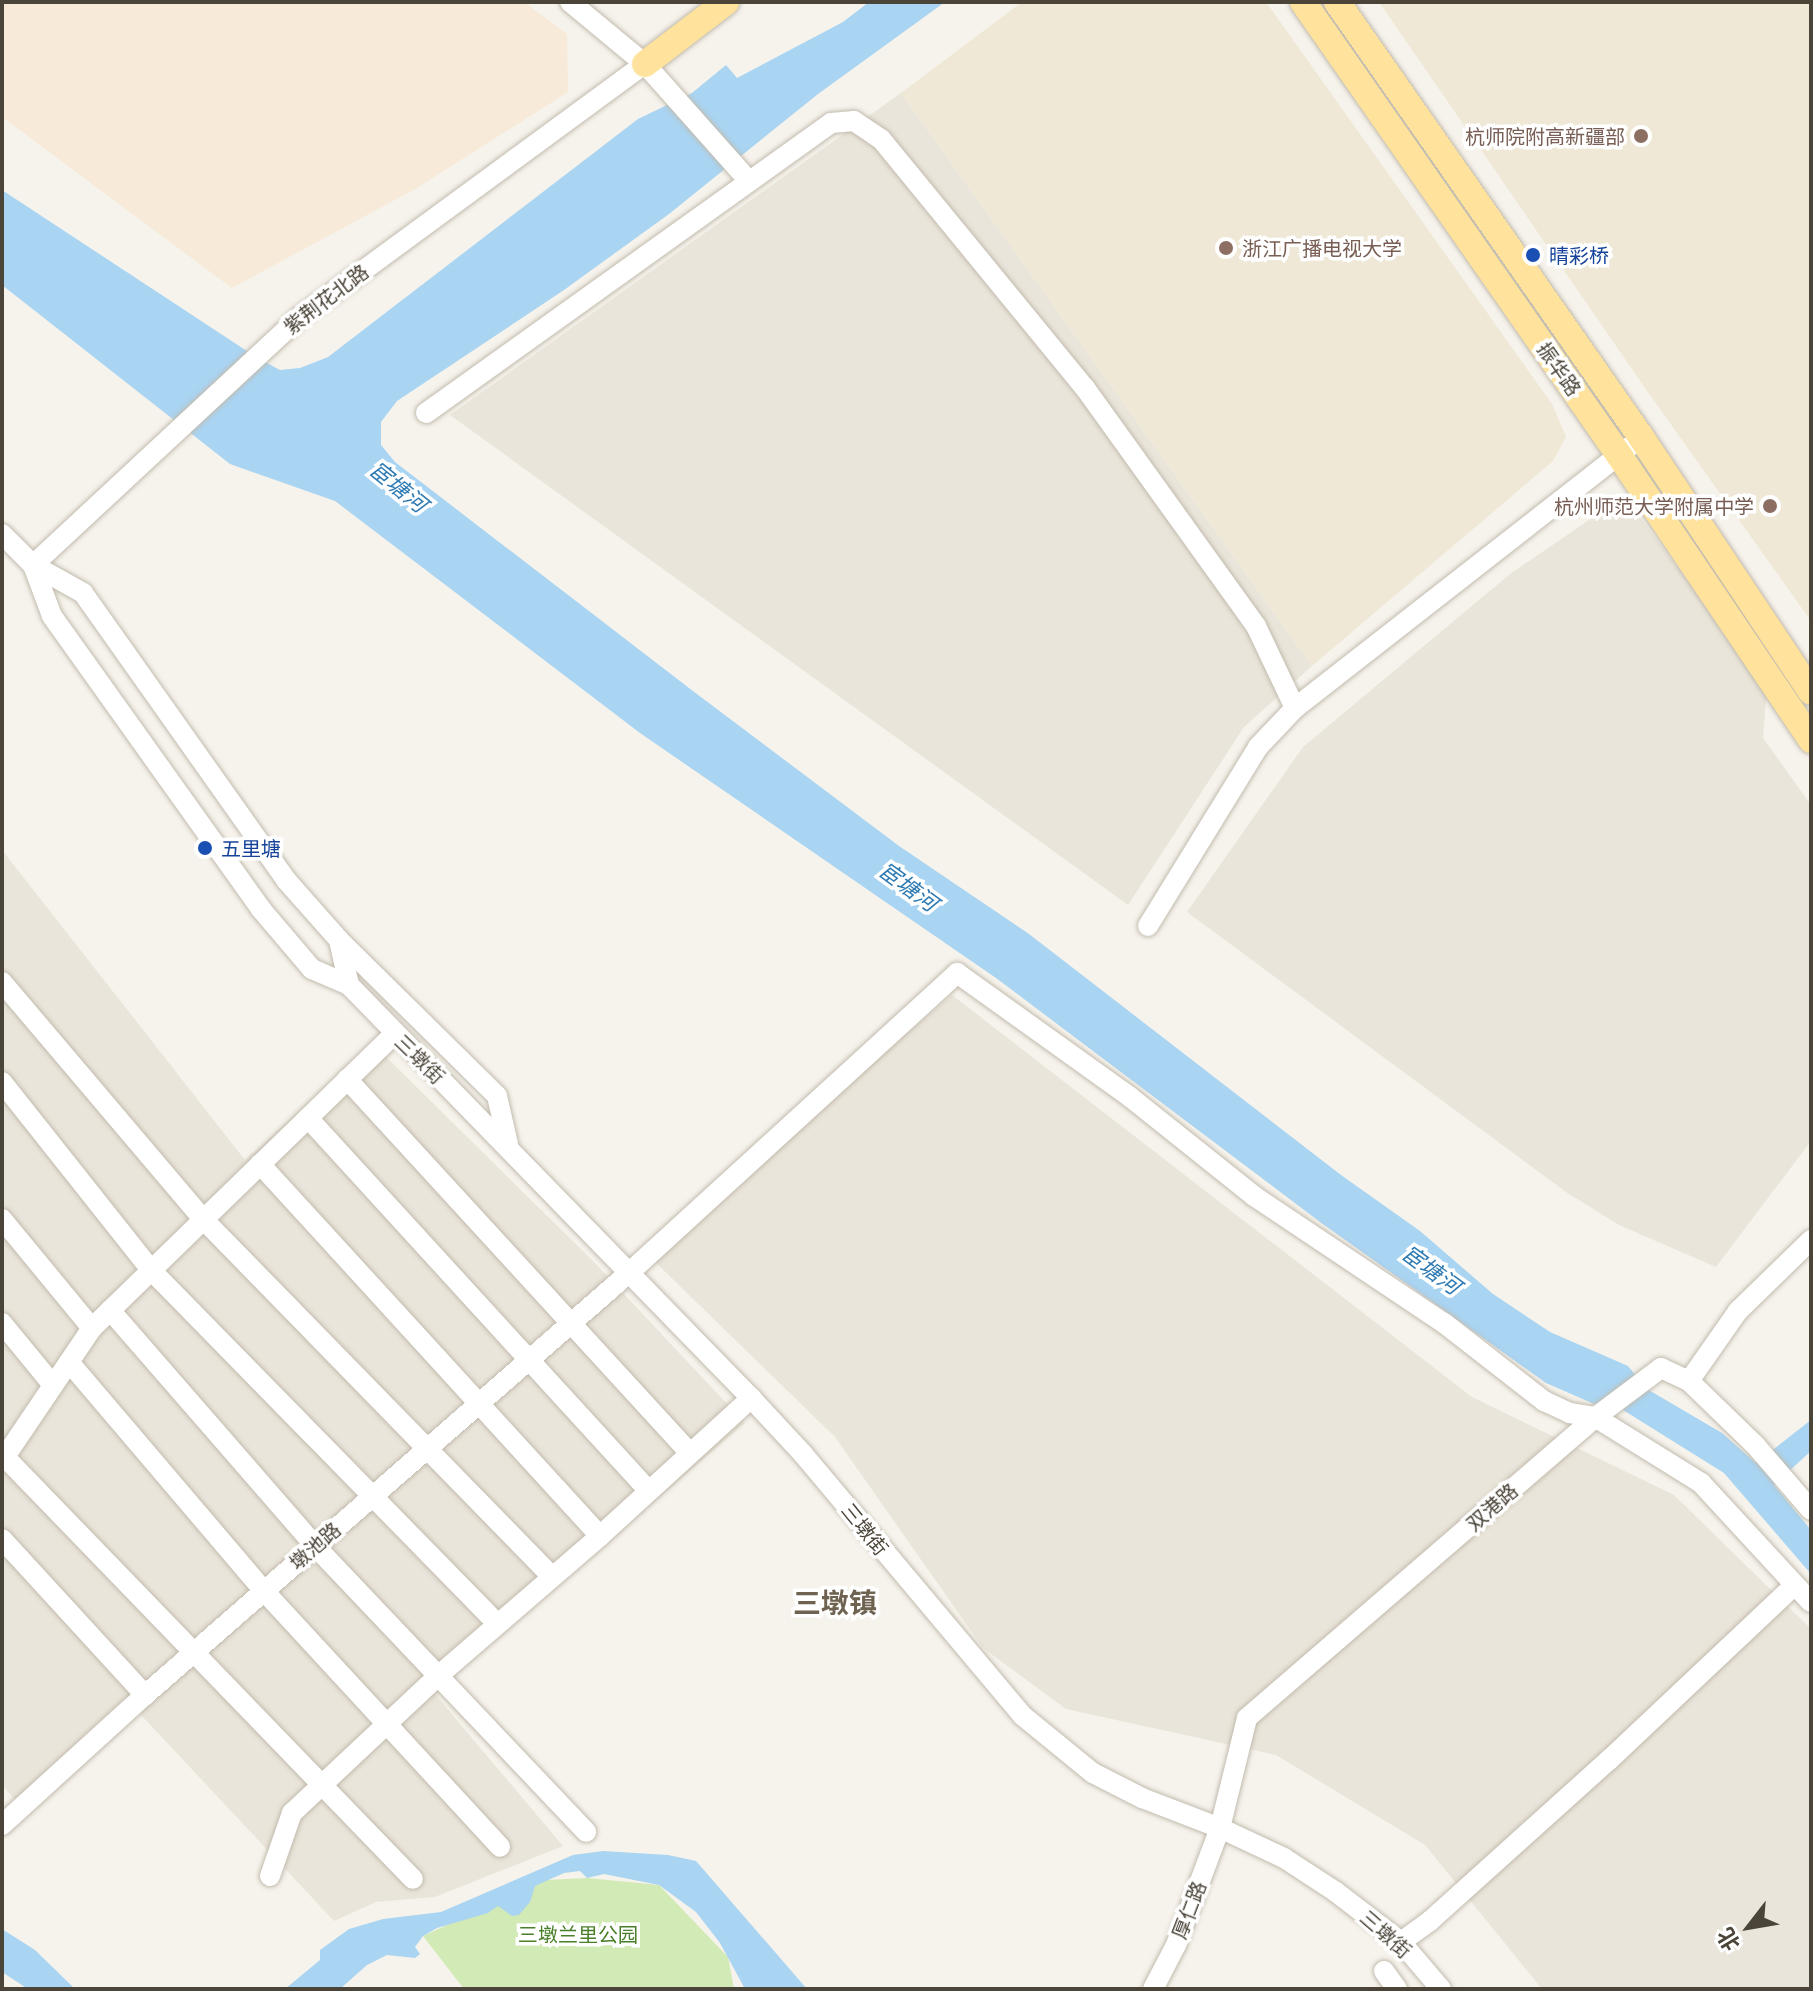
<!DOCTYPE html>
<html>
<head>
<meta charset="utf-8">
<style>
	body { margin:0 }
	#map { position:relative; width:1813px; height:1991px; overflow:hidden; background:#f6f3ec; font-family:Manrope,"Noto Sans SC",sans-serif }
	div>[style] { position:absolute }
	.residential>* { inset:0; background:#eae5da }
	.commercial>* { inset:0; background:#f7ead8 }
	.education>* { inset:0; background:#efe8d6 }
	.green>* { inset:0; background:#d2eab5 }
	.water>* { inset:0; background:#a9d4f2 }
	.roads { filter:drop-shadow(0 0 2px #c2bbae) drop-shadow(0 0 2px #c2bbae) }
	.minor>* { height:20px; margin:-10px; padding:0 10px; transform-origin:10px; border-radius:10px; background:#fff }
	.major>* { height:26px; margin:-13px; padding:0 13px; transform-origin:13px; border-radius:13px; background:#ffe39c }
	.dots>* { width:22px; height:22px; translate:-50% -50%; box-sizing:border-box; border:4px solid #fff; border-radius:50% }
	span { translate:-50% -50%; white-space:nowrap; text-align:center; line-height:1.15; -webkit-text-stroke:7px #fff; paint-order:stroke }
	.education-label { font-size:20px; color:#785e54 }
	.right { translate:-100% -50%; text-align:right }
	.left { translate:0 -50%; text-align:left }
	.transit-label { font-size:20px; color:#164399 }
	.street-label { font-size:20px; color:#4b4439 }
	.park-label { font-size:20px; color:#4a7f2a }
	.water-label { font-size:22px; color:#2e7ab2; font-style:italic }
	.district-label { font-size:28px; color:#6e6250; font-weight:700 }
	.frame { position:absolute; inset:0; border:4px solid #4b4439; pointer-events:none }
	.north { position:absolute; left:1709px; top:1887px; width:80px; height:80px; -webkit-text-stroke:6px #fff; paint-order:stroke; rotate:239deg; font-size:22px; font-weight:700; line-height:32px; text-align:center; color:#4b4439 }
	.north::after { content:''; display:block; margin:auto; width:28px; height:36px; background:#4b4439; clip-path:polygon(50% 0,100% 100%,50% 72%,0 100%) }
</style>
</head>
<body>
<div id="map">
	<div class="residential">
		<i style="clip-path:polygon(901px 93px,1312px 666px,1244px 727px,1128px 905px,450px 415px)"></i>
		<i style="clip-path:polygon(1624px 496px,1767px 687px,1763px 738px,1811px 805px,1811px 1141px,1716px 1267px,1619px 1225px,1566px 1192px,1187px 912px,1303px 747px,1510px 574px)"></i>
		<i style="clip-path:polygon(2px 850px,245px 1160px,373px 1044px,593px 1261px,745px 1423px,434px 1693px,563px 1846px,435px 1897px,376px 1902px,334px 1921px,125px 1698px,15px 1800px,2px 1785px)"></i>
		<i style="clip-path:polygon(952px 995px,1472px 1397px,1674px 1495px,1810px 1628px,1811px 1989px,1542px 1989px,1425px 1845px,1276px 1755px,1066px 1709px,983px 1648px,835px 1437px,648px 1255px)"></i>
	</div>
	<div class="commercial">
		<i style="clip-path:polygon(2px 2px,524px 2px,567px 34px,568px 92px,417px 188px,232px 288px,2px 117px)"></i>
	</div>
	<div class="education">
		<i style="clip-path:polygon(1022px 2px,1266px 2px,1552px 404px,1566px 437px,1553px 461px,1312px 666px,901px 93px)"></i>
		<i style="clip-path:polygon(1379px 2px,1811px 2px,1811px 621px,1647px 391px)"></i>
	</div>
	<div class="green">
		<i style="clip-path:polygon(587px 1878px,659px 1885px,728px 1957px,734px 1989px,464px 1989px,423px 1936px,546px 1880px)"></i>
	</div>
	<div class="water">
		<i style="clip-path:polygon(869px 2px,945px 2px,818px 94px,669px 214px,564px 290px,397px 401px,381px 422px,381px 445px,395px 462px,689px 688px,899px 846px,1029px 934px,1341px 1175px,1420px 1231px,1493px 1294px,1550px 1332px,1628px 1366px,1647px 1389px,1722px 1433px,1756px 1463px,1811px 1420px,1811px 1451px,1774px 1485px,1811px 1530px,1811px 1574px,1724px 1473px,1623px 1410px,1594px 1404px,1546px 1383px,1320px 1222px,996px 978px,640px 733px,335px 501px,230px 464px,2px 285px,2px 190px,256px 357px,280px 370px,300px 368px,328px 357px,638px 119px,692px 93px,726px 65px,737px 78px,843px 22px)"></i>
		<i style="clip-path:polygon(603px 1851px,668px 1855px,696px 1861px,807px 1989px,745px 1989px,720px 1943px,696px 1912px,659px 1885px,604px 1874px,587px 1878px,580px 1871px,564px 1873px,535px 1886px,530px 1902px,519px 1915px,512px 1916px,498px 1906px,488px 1913px,437px 1928px,423px 1936px,415px 1947px,420px 1954px,415px 1958px,387px 1955px,367px 1965px,340px 1989px,285px 1989px,320px 1960px,320px 1950px,349px 1929px,383px 1919px,441px 1912px,573px 1855px)"></i>
		<i style="clip-path:polygon(2px 1929px,35px 1950px,75px 1989px,28px 1989px,2px 1972px)"></i>
	</div>
	<div class="roads">
		<div class="minor">
			<i style="left:570px;top:2px;width:97px;rotate:39.6deg"></i>
			<i style="left:645px;top:64px;width:157px;rotate:48.4deg"></i>
			<i style="left:426px;top:413px;width:498px;rotate:-35.6deg"></i>
			<i style="left:831px;top:123px;width:23px;rotate:-5deg"></i>
			<i style="left:854px;top:121px;width:32px;rotate:34deg"></i>
			<i style="left:881px;top:139px;width:322px;rotate:50.7deg"></i>
			<i style="left:1085px;top:388px;width:293px;rotate:54.3deg"></i>
			<i style="left:1256px;top:626px;width:91px;rotate:64.6deg"></i>
			<i style="left:2px;top:534px;width:44px;rotate:45deg"></i>
			<i style="left:33px;top:565px;width:57px;rotate:29.2deg"></i>
			<i style="left:83px;top:593px;width:352px;rotate:54.7deg"></i>
			<i style="left:286px;top:880px;width:80px;rotate:48.5deg"></i>
			<i style="left:339px;top:940px;width:46px;rotate:77.5deg"></i>
			<i style="left:33px;top:565px;width:54px;rotate:69.6deg"></i>
			<i style="left:52px;top:616px;width:359px;rotate:54.5deg"></i>
			<i style="left:260px;top:908px;width:80px;rotate:49.6deg"></i>
			<i style="left:312px;top:969px;width:40px;rotate:23.4deg"></i>
			<i style="left:349px;top:985px;width:576px;rotate:45.77deg"></i>
			<i style="left:751px;top:1398px;width:76px;rotate:47.1deg"></i>
			<i style="left:803px;top:1454px;width:342px;rotate:50deg"></i>
			<i style="left:1023px;top:1716px;width:90px;rotate:39.2deg"></i>
			<i style="left:1093px;top:1773px;width:55px;rotate:27deg"></i>
			<i style="left:1142px;top:1798px;width:84px;rotate:21deg"></i>
			<i style="left:1220px;top:1828px;width:71px;rotate:25.1deg"></i>
			<i style="left:1284px;top:1858px;width:62px;rotate:33.2deg"></i>
			<i style="left:1336px;top:1892px;width:82px;rotate:37.6deg"></i>
			<i style="left:1401px;top:1942px;width:62px;rotate:49.6deg"></i>
			<i style="left:33px;top:565px;width:364px;rotate:-42.9deg"></i>
			<i style="left:300px;top:317px;width:428px;rotate:-36.3deg"></i>
			<i style="left:1148px;top:926px;width:210px;rotate:-58.4deg"></i>
			<i style="left:1258px;top:747px;width:54px;rotate:-46.5deg"></i>
			<i style="left:1295px;top:708px;width:424px;rotate:-38deg"></i>
			<i style="left:339px;top:940px;width:222px;rotate:44.6deg"></i>
			<i style="left:497px;top:1096px;width:49px;rotate:77.1deg"></i>
			<i style="left:2px;top:982px;width:311px;rotate:49.7deg"></i>
			<i style="left:203px;top:1219px;width:500px;rotate:45.7deg"></i>
			<i style="left:347px;top:1079px;width:506px;rotate:47.48deg"></i>
			<i style="left:2px;top:1082px;width:240px;rotate:51.6deg"></i>
			<i style="left:151px;top:1270px;width:494px;rotate:45.6deg"></i>
			<i style="left:308px;top:1118px;width:504px;rotate:47.57deg"></i>
			<i style="left:260px;top:1164px;width:504px;rotate:47.57deg"></i>
			<i style="left:2px;top:1219px;width:141px;rotate:50.5deg"></i>
			<i style="left:110px;top:1310px;width:313px;rotate:49deg"></i>
			<i style="left:315px;top:1546px;width:394px;rotate:46.5deg"></i>
			<i style="left:2px;top:1323px;width:80px;rotate:50.6deg"></i>
			<i style="left:69px;top:1362px;width:301px;rotate:49.6deg"></i>
			<i style="left:264px;top:1591px;width:348px;rotate:47.3deg"></i>
			<i style="left:1689px;top:1381px;width:93px;rotate:44.1deg"></i>
			<i style="left:1756px;top:1446px;width:84px;rotate:49.3deg"></i>
			<i style="left:2px;top:1454px;width:591px;rotate:45.96deg"></i>
			<i style="left:2px;top:1461px;width:161px;rotate:-55.9deg"></i>
			<i style="left:92px;top:1328px;width:421px;rotate:-44.2deg"></i>
			<i style="left:2px;top:1539px;width:212px;rotate:47.5deg"></i>
			<i style="left:2px;top:1825px;width:193px;rotate:-42.3deg"></i>
			<i style="left:145px;top:1695px;width:645px;rotate:-41.1deg"></i>
			<i style="left:631px;top:1271px;width:442px;rotate:-42.4deg"></i>
			<i style="left:957px;top:973px;width:213px;rotate:35.6deg"></i>
			<i style="left:1130px;top:1097px;width:159px;rotate:38.6deg"></i>
			<i style="left:1254px;top:1196px;width:229px;rotate:33.8deg"></i>
			<i style="left:1444px;top:1323px;width:127px;rotate:38deg"></i>
			<i style="left:1544px;top:1401px;width:29px;rotate:25deg"></i>
			<i style="left:1570px;top:1413px;width:25px;rotate:9deg"></i>
			<i style="left:1595px;top:1417px;width:125px;rotate:31.9deg"></i>
			<i style="left:1701px;top:1483px;width:162px;rotate:47.3deg"></i>
			<i style="left:270px;top:1876px;width:67px;rotate:-70.8deg"></i>
			<i style="left:292px;top:1813px;width:200px;rotate:-43.2deg"></i>
			<i style="left:438px;top:1676px;width:214px;rotate:-40.8deg"></i>
			<i style="left:600px;top:1536px;width:205px;rotate:-42.4deg"></i>
			<i style="left:1401px;top:1942px;width:36px;rotate:-36deg"></i>
			<i style="left:1430px;top:1921px;width:241px;rotate:-42deg"></i>
			<i style="left:1609px;top:1760px;width:255px;rotate:-43.3deg"></i>
			<i style="left:1384px;top:1971px;width:22px;rotate:54deg"></i>
			<i style="left:1153px;top:1989px;width:50px;rotate:-62.4deg"></i>
			<i style="left:1176px;top:1945px;width:125px;rotate:-69.4deg"></i>
			<i style="left:1220px;top:1828px;width:113px;rotate:-76.2deg"></i>
			<i style="left:1247px;top:1718px;width:462px;rotate:-40.8deg"></i>
			<i style="left:1597px;top:1416px;width:80px;rotate:-36.9deg"></i>
			<i style="left:1661px;top:1368px;width:31px;rotate:25deg"></i>
			<i style="left:1689px;top:1381px;width:85px;rotate:-55deg"></i>
			<i style="left:1738px;top:1311px;width:102px;rotate:-44.2deg"></i>
		</div>
		<div class="major">
			<i style="left:1303px;top:2px;width:552px;rotate:55.1deg"></i>
			<i style="left:1619px;top:455px;width:344px;rotate:56deg"></i>
			<i style="left:1337px;top:2px;width:531px;rotate:55.05deg"></i>
			<i style="left:1641px;top:437px;width:306px;rotate:56.3deg"></i>
			<i style="left:645px;top:64px;width:102px;rotate:-37.4deg"></i>
		</div>
	</div>
	<div class="dots">
		<i style="left:1641px;top:136px;background:#8d6e63"></i>
		<i style="left:1226px;top:248px;background:#8d6e63"></i>
		<i style="left:1533px;top:255px;background:#1a4fb4"></i>
		<i style="left:1770px;top:506px;background:#8d6e63"></i>
		<i style="left:205px;top:848px;background:#1a4fb4"></i>
	</div>
	<div class="education-label">
		<span class="right" style="left:1625px;top:136px">杭师院附高新疆部</span>
		<span class="left" style="left:1242px;top:248px">浙江广播电视大学</span>
		<span class="right" style="left:1754px;top:506px">杭州师范大学附属中学</span>
	</div>
	<div class="transit-label">
		<span class="left" style="left:1549px;top:255px">晴彩桥</span>
		<span class="left" style="left:221px;top:848px">五里塘</span>
	</div>
	<div class="street-label">
		<span style="left:326px;top:299px;rotate:-37deg">紫荆花北路</span>
		<span style="left:1559px;top:369px;rotate:55deg">振华路</span>
		<span style="left:420px;top:1059px;rotate:44deg">三墩街</span>
		<span style="left:1492px;top:1507px;rotate:-41deg">双港路</span>
		<span style="left:865px;top:1529px;rotate:51deg">三墩街</span>
		<span style="left:315px;top:1546px;rotate:-41deg">墩池路</span>
		<span style="left:1189px;top:1910px;rotate:-69deg">厚仁路</span>
		<span style="left:1386px;top:1934px;rotate:41deg">三墩街</span>
	</div>
	<div class="park-label">
		<span style="left:578px;top:1934px">三墩兰里公园</span>
	</div>
	<div class="water-label">
		<span style="left:398px;top:487px;rotate:39deg">宦塘河</span>
		<span style="left:908px;top:887px;rotate:36deg">宦塘河</span>
		<span style="left:1431px;top:1270px;rotate:36deg">宦塘河</span>
	</div>
	<div class="district-label">
		<span style="left:835px;top:1602px">三墩镇</span>
	</div>
	<div class="frame"></div>
	<div class="north">北</div>
</div>
</body>
</html>
